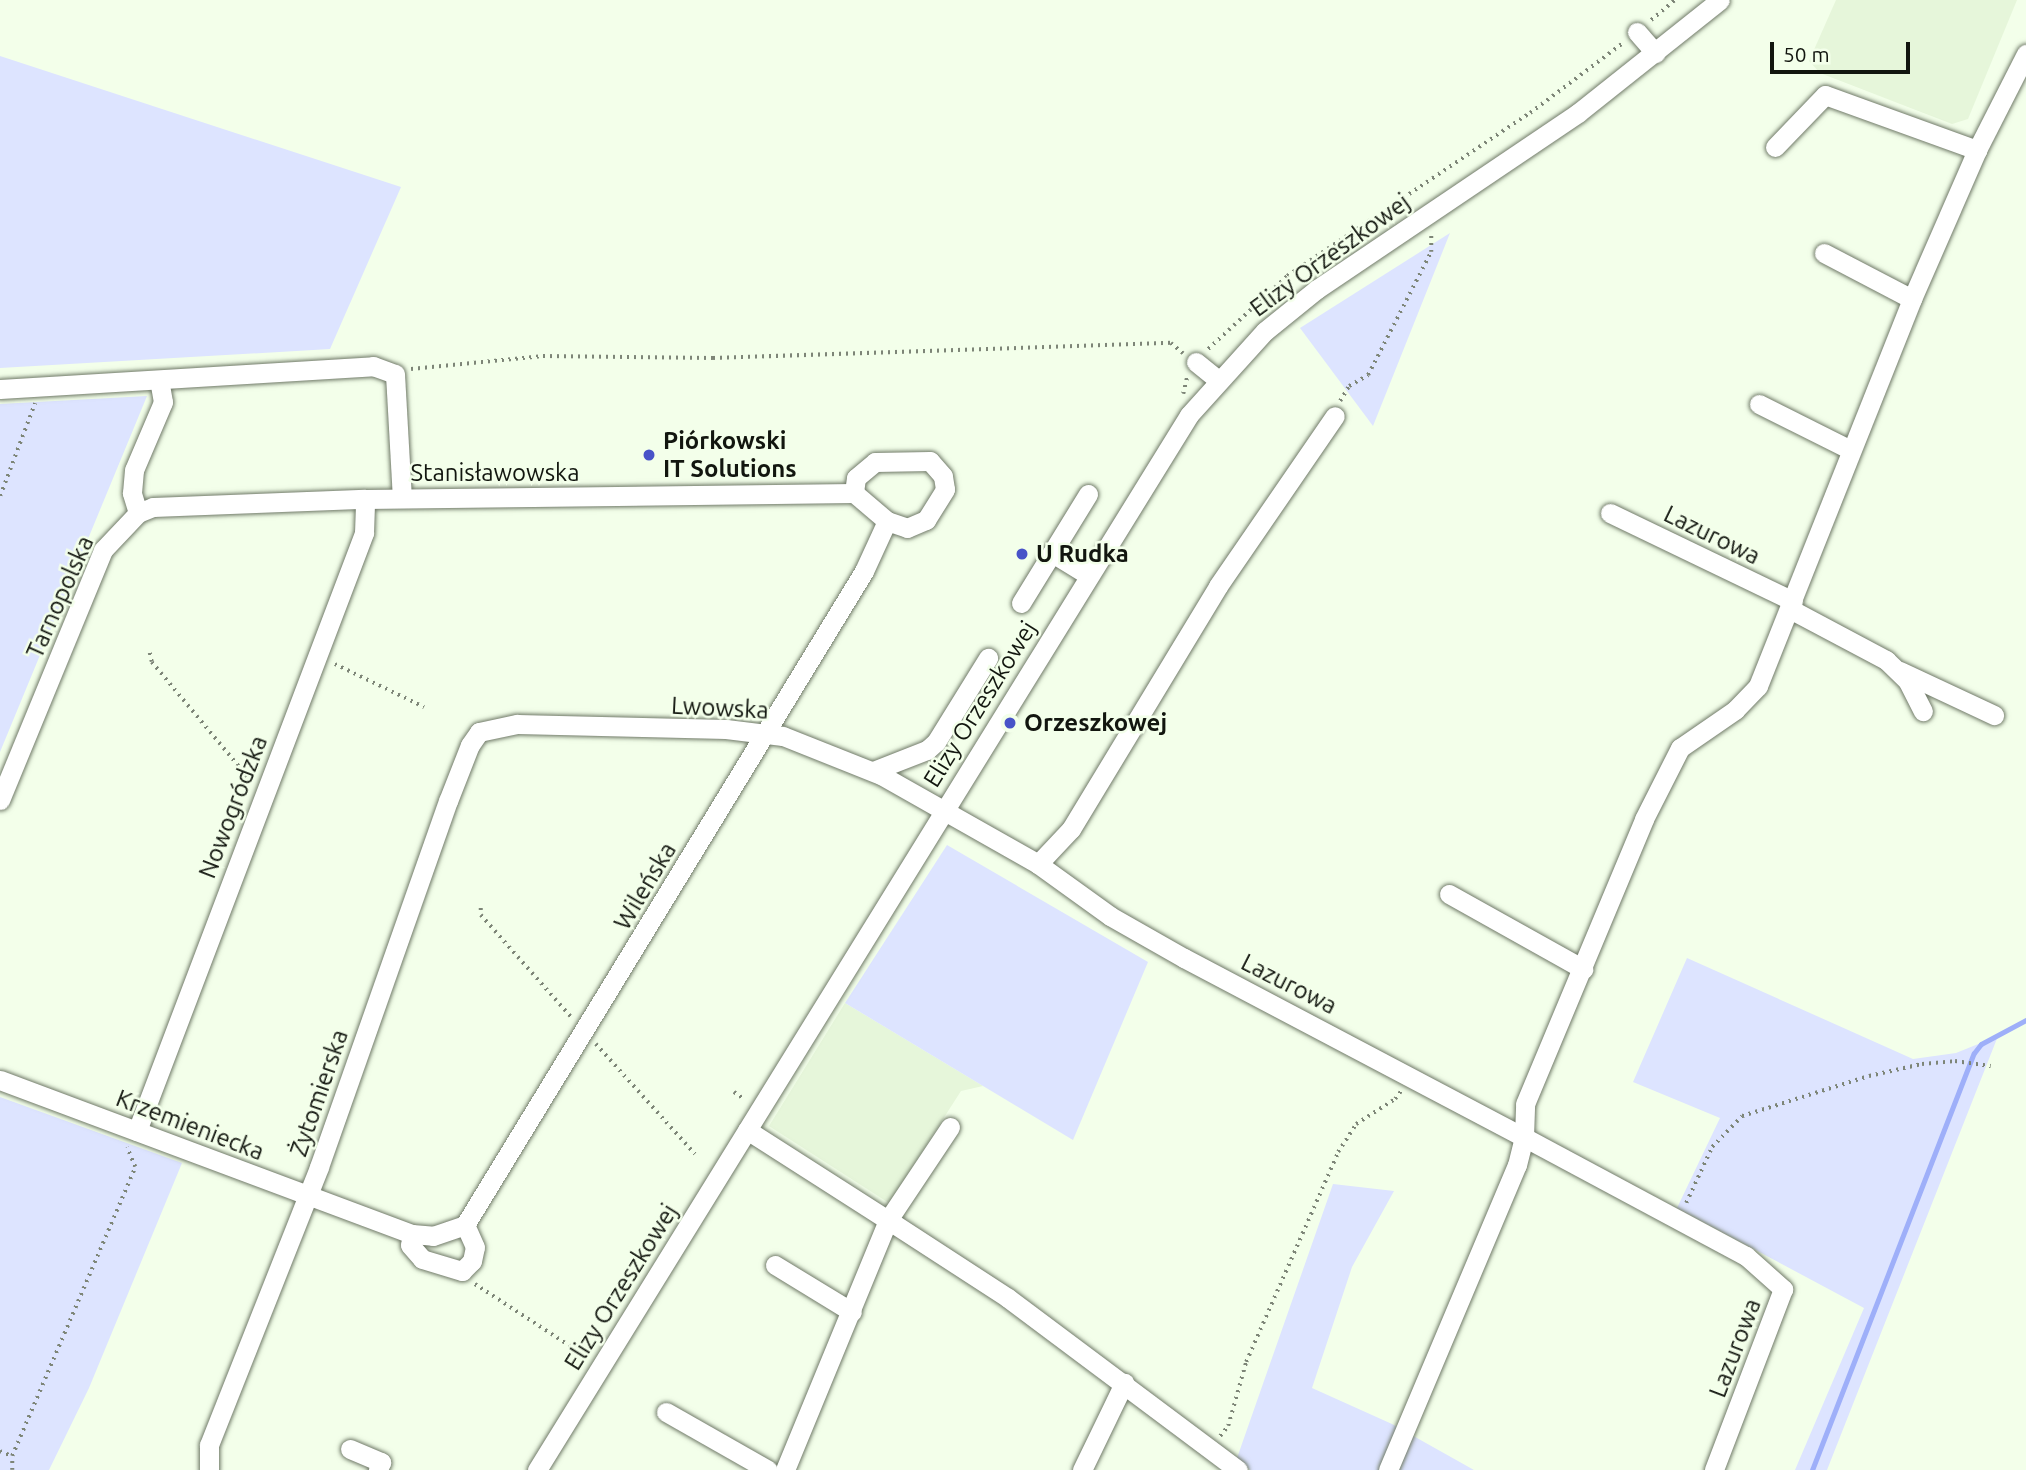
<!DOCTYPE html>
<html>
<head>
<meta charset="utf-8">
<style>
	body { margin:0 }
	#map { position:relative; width:2026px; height:1470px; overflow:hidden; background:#f3ffea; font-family:Ubuntu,sans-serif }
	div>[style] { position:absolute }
	.built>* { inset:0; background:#e6f6da }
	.green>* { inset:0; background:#dde4ff }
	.stream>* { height:5px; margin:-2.5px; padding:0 2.5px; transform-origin:2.5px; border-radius:2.5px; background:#9eaff9 }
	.path>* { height:3.5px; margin-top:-1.75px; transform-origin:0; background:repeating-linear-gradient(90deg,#7d8577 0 2px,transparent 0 7px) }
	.roads { filter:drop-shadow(0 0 2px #707a68) drop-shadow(0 0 2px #707a68) }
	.minor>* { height:19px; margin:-9.5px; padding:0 9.5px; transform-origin:9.5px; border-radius:9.5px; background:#fff }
	.dots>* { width:19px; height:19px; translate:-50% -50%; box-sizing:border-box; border:4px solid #f3ffea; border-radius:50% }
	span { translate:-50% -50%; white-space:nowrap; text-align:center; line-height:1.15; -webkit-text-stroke:5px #f3ffea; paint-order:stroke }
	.street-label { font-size:24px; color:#12160f }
	.poi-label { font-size:24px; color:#12160f; font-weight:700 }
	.left { translate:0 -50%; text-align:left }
	.scale { position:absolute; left:1770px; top:42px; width:140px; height:32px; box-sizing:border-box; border:4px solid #12160f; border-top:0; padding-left:9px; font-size:21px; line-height:24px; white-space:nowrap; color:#12160f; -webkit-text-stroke:5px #f3ffea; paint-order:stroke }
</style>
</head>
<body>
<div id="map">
	<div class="built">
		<i style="clip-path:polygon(1836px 0,2017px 0,1968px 119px,1952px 124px,1820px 73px,1809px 61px)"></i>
		<i style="clip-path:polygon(845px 1003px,983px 1086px,961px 1091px,889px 1203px,769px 1126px)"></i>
	</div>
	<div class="green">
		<i style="clip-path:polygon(0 56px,401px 187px,330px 349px,0 368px)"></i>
		<i style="clip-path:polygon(1450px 233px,1373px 426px,1300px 328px)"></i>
		<i style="clip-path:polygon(147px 396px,0 752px,0 404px)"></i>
		<i style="clip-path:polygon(947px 845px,1148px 962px,1073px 1140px,845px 1003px)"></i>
		<i style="clip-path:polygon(1687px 958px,1913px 1059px,1956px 1053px,1998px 1036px,1827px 1470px,1795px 1470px,1864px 1308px,1677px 1208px,1720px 1118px,1633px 1082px)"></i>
		<i style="clip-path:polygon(0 1097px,182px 1163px,89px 1388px,49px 1470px,0 1470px)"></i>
		<i style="clip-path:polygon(1333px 1184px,1394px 1191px,1352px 1267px,1312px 1388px,1392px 1424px,1474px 1470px,1250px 1470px,1237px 1458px)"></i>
	</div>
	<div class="stream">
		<i style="left:1812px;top:1470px;width:447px;rotate:-68.8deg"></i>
		<i style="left:1974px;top:1053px;width:11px;rotate:-52deg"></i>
		<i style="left:1981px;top:1044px;width:51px;rotate:-28.1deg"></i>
	</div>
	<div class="path">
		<i style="left:1651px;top:20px;width:31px;rotate:-40deg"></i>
		<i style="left:1208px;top:349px;width:108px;rotate:-42.7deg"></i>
		<i style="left:1287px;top:276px;width:293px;rotate:-33.9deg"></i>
		<i style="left:1530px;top:113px;width:116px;rotate:-37deg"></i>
		<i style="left:411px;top:369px;width:133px;rotate:-5.6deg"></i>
		<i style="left:543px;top:356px;width:170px;rotate:0.7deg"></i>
		<i style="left:713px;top:358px;width:458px;rotate:-1.9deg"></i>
		<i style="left:1171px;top:343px;width:16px;rotate:40deg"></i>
		<i style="left:1183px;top:394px;width:17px;rotate:-77deg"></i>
		<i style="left:1340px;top:401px;width:17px;rotate:-59deg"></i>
		<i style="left:1349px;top:386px;width:22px;rotate:-30deg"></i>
		<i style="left:1368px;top:375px;width:138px;rotate:-62.9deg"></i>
		<i style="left:1431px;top:252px;width:17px;rotate:-90deg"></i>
		<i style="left:0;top:496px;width:99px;rotate:-69.4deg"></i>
		<i style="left:150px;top:653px;width:9px;rotate:77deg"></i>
		<i style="left:152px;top:662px;width:155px;rotate:50.2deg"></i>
		<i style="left:335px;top:664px;width:99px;rotate:25.8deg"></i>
		<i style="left:481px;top:908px;width:7px;rotate:90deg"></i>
		<i style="left:481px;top:915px;width:137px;rotate:48.5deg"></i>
		<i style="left:596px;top:1044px;width:148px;rotate:48deg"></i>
		<i style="left:734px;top:1092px;width:12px;rotate:35deg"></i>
		<i style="left:1686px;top:1203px;width:62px;rotate:-65.1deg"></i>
		<i style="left:1712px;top:1147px;width:43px;rotate:-45.9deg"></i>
		<i style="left:1742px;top:1116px;width:133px;rotate:-17.5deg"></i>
		<i style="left:1869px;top:1076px;width:54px;rotate:-12.8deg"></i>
		<i style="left:1922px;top:1064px;width:33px;rotate:-5deg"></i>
		<i style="left:1955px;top:1061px;width:36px;rotate:8deg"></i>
		<i style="left:475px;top:1284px;width:117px;rotate:33.1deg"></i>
		<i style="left:1220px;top:1436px;width:13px;rotate:-51deg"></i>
		<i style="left:1228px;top:1426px;width:66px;rotate:-74.3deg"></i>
		<i style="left:1246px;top:1362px;width:229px;rotate:-66.3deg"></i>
		<i style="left:1338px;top:1152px;width:33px;rotate:-57deg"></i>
		<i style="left:1356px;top:1124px;width:46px;rotate:-32.7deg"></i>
		<i style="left:1395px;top:1099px;width:10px;rotate:-53deg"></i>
		<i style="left:0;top:1451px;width:13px;rotate:23deg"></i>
		<i style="left:12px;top:1470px;width:14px;rotate:-90deg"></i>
		<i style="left:12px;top:1456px;width:314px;rotate:-66.9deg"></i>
		<i style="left:135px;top:1167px;width:21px;rotate:-113deg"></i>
	</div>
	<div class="roads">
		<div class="minor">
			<i style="left:1637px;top:32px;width:28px;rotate:49deg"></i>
			<i style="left:1775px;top:147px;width:72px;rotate:-46.1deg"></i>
			<i style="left:1825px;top:95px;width:162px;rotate:19.9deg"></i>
			<i style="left:1824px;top:253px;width:99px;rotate:27.6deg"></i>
			<i style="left:1196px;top:362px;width:28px;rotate:39deg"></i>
			<i style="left:0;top:389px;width:374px;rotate:-3.5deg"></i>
			<i style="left:373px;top:366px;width:23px;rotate:20deg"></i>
			<i style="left:395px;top:374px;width:124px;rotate:86.8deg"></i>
			<i style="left:1759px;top:404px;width:103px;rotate:26.6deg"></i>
			<i style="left:854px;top:493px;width:43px;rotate:40.3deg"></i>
			<i style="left:138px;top:513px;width:16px;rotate:-22deg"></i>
			<i style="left:153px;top:507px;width:212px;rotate:-2.2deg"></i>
			<i style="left:365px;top:499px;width:489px;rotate:-0.7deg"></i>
			<i style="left:1610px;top:513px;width:203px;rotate:25.7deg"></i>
			<i style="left:1052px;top:553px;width:42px;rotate:31.4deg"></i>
			<i style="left:1021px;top:603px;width:128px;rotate:-58.4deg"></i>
			<i style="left:1790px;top:609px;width:109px;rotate:28deg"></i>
			<i style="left:1886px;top:660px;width:29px;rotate:44deg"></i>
			<i style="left:1907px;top:680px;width:35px;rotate:63deg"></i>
			<i style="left:1900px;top:671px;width:104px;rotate:25.1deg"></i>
			<i style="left:873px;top:771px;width:58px;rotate:-21.3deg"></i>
			<i style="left:927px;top:750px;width:12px;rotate:-42deg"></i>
			<i style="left:936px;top:742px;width:99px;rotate:-58.2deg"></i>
			<i style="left:0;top:800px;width:270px;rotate:-67.6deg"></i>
			<i style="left:103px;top:550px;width:51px;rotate:-46.6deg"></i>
			<i style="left:138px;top:513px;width:21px;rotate:-107deg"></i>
			<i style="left:132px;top:493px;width:23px;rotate:-85deg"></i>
			<i style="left:134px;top:470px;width:74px;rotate:-66.9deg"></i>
			<i style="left:163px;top:402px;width:22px;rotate:-100deg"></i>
			<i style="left:1038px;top:864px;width:89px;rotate:35.8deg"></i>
			<i style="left:1110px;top:916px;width:85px;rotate:29.6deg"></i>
			<i style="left:1184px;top:958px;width:384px;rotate:27.8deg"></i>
			<i style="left:1524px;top:1137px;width:33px;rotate:-88deg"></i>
			<i style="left:1525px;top:1104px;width:309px;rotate:-67.3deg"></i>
			<i style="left:1644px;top:819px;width:80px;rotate:-63.1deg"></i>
			<i style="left:1680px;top:748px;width:67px;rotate:-34.6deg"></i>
			<i style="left:1735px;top:710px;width:33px;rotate:-46deg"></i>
			<i style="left:1758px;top:686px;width:417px;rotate:-68.3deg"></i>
			<i style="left:1912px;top:299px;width:163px;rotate:-66.4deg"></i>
			<i style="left:1977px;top:150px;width:108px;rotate:-63deg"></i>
			<i style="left:1449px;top:894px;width:154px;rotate:29.2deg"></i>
			<i style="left:0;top:1080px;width:440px;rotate:20.5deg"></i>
			<i style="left:412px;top:1234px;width:21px;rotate:5deg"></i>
			<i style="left:433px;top:1236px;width:34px;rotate:-19deg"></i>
			<i style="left:465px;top:1225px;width:766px;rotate:-58.61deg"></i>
			<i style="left:864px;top:571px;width:55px;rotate:-65.3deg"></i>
			<i style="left:887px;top:521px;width:21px;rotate:19deg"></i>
			<i style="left:907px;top:528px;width:21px;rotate:-23deg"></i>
			<i style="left:926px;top:520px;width:36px;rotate:-58deg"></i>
			<i style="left:945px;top:489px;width:13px;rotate:-99deg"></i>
			<i style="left:943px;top:476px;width:20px;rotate:-131deg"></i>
			<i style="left:930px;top:461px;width:55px;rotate:179deg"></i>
			<i style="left:875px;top:462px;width:25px;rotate:140deg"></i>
			<i style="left:856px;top:478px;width:15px;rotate:98deg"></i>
			<i style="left:950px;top:1127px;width:112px;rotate:123.7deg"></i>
			<i style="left:888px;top:1220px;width:143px;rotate:33deg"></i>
			<i style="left:1008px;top:1298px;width:287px;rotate:36.8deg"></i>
			<i style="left:747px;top:1130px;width:167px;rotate:32.6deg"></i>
			<i style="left:888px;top:1220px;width:270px;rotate:112.4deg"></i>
			<i style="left:137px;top:1131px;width:640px;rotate:-69.21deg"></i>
			<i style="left:364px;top:533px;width:34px;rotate:-88deg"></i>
			<i style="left:412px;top:1234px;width:11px;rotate:100deg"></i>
			<i style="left:410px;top:1245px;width:18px;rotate:49deg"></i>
			<i style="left:422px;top:1259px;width:42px;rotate:16.7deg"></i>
			<i style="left:462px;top:1271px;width:14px;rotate:-45deg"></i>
			<i style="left:472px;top:1261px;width:14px;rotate:-78deg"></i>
			<i style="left:475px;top:1247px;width:24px;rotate:-114deg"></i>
			<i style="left:775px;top:1265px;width:90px;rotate:31.4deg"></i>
			<i style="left:666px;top:1412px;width:117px;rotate:29.6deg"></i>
			<i style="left:350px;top:1449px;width:34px;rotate:23deg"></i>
			<i style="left:381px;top:1462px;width:9px;rotate:111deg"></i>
			<i style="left:209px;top:1470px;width:25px;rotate:-90deg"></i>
			<i style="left:209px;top:1445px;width:299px;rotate:-68.4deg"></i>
			<i style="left:319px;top:1167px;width:388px;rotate:-70.6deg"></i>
			<i style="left:448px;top:801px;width:60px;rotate:-68.6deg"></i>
			<i style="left:470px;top:745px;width:16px;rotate:-55deg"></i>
			<i style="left:479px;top:732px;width:39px;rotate:-12deg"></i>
			<i style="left:517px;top:724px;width:209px;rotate:1.4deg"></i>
			<i style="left:726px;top:729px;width:57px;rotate:7deg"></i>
			<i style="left:783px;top:736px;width:105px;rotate:21.7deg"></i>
			<i style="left:881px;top:775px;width:180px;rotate:29.5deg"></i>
			<i style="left:1038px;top:864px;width:48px;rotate:-46.7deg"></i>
			<i style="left:1071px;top:829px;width:284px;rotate:-58.8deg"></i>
			<i style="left:1218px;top:586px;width:206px;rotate:-55.5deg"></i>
			<i style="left:537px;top:1470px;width:1240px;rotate:-58.28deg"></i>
			<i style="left:1189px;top:415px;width:113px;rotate:-47.9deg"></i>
			<i style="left:1265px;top:331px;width:67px;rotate:-38.9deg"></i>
			<i style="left:1317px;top:289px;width:315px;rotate:-34deg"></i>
			<i style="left:1578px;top:113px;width:181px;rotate:-38.5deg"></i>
			<i style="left:1082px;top:1470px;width:97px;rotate:-64.2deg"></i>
			<i style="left:1388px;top:1470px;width:331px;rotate:-67.1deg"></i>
			<i style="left:1517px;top:1165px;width:29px;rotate:-76deg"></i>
			<i style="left:1524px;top:1137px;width:252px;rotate:28.2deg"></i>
			<i style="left:1746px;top:1256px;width:50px;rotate:41.7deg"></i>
			<i style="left:1783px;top:1289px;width:194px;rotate:110.9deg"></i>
		</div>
	</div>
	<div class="dots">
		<i style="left:649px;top:455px;background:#4853c8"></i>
		<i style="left:1022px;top:554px;background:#4853c8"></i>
		<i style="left:1010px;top:723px;background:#4853c8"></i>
	</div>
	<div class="street-label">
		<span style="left:1330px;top:255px;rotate:-36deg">Elizy Orzeszkowej</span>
		<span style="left:495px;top:473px">Stanisławowska</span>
		<span style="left:1712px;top:535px;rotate:26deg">Lazurowa</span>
		<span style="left:60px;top:597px;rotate:-66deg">Tarnopolska</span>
		<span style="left:980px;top:704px;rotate:-58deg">Elizy Orzeszkowej</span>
		<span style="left:720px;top:708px;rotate:3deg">Lwowska</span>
		<span style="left:233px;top:807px;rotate:-69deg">Nowogródzka</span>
		<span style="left:645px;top:886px;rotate:-59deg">Wileńska</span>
		<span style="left:1289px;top:984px;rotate:27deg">Lazurowa</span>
		<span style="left:319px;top:1093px;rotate:-71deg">Żytomierska</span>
		<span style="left:190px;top:1125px;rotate:21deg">Krzemieniecka</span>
		<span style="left:621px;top:1287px;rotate:-58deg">Elizy Orzeszkowej</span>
		<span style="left:1735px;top:1348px;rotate:-69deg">Lazurowa</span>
	</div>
	<div class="poi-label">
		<span class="left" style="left:663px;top:455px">Piórkowski<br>IT Solutions</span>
		<span class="left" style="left:1036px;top:554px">U Rudka</span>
		<span class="left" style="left:1024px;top:723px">Orzeszkowej</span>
	</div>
	<div class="scale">50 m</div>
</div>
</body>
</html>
